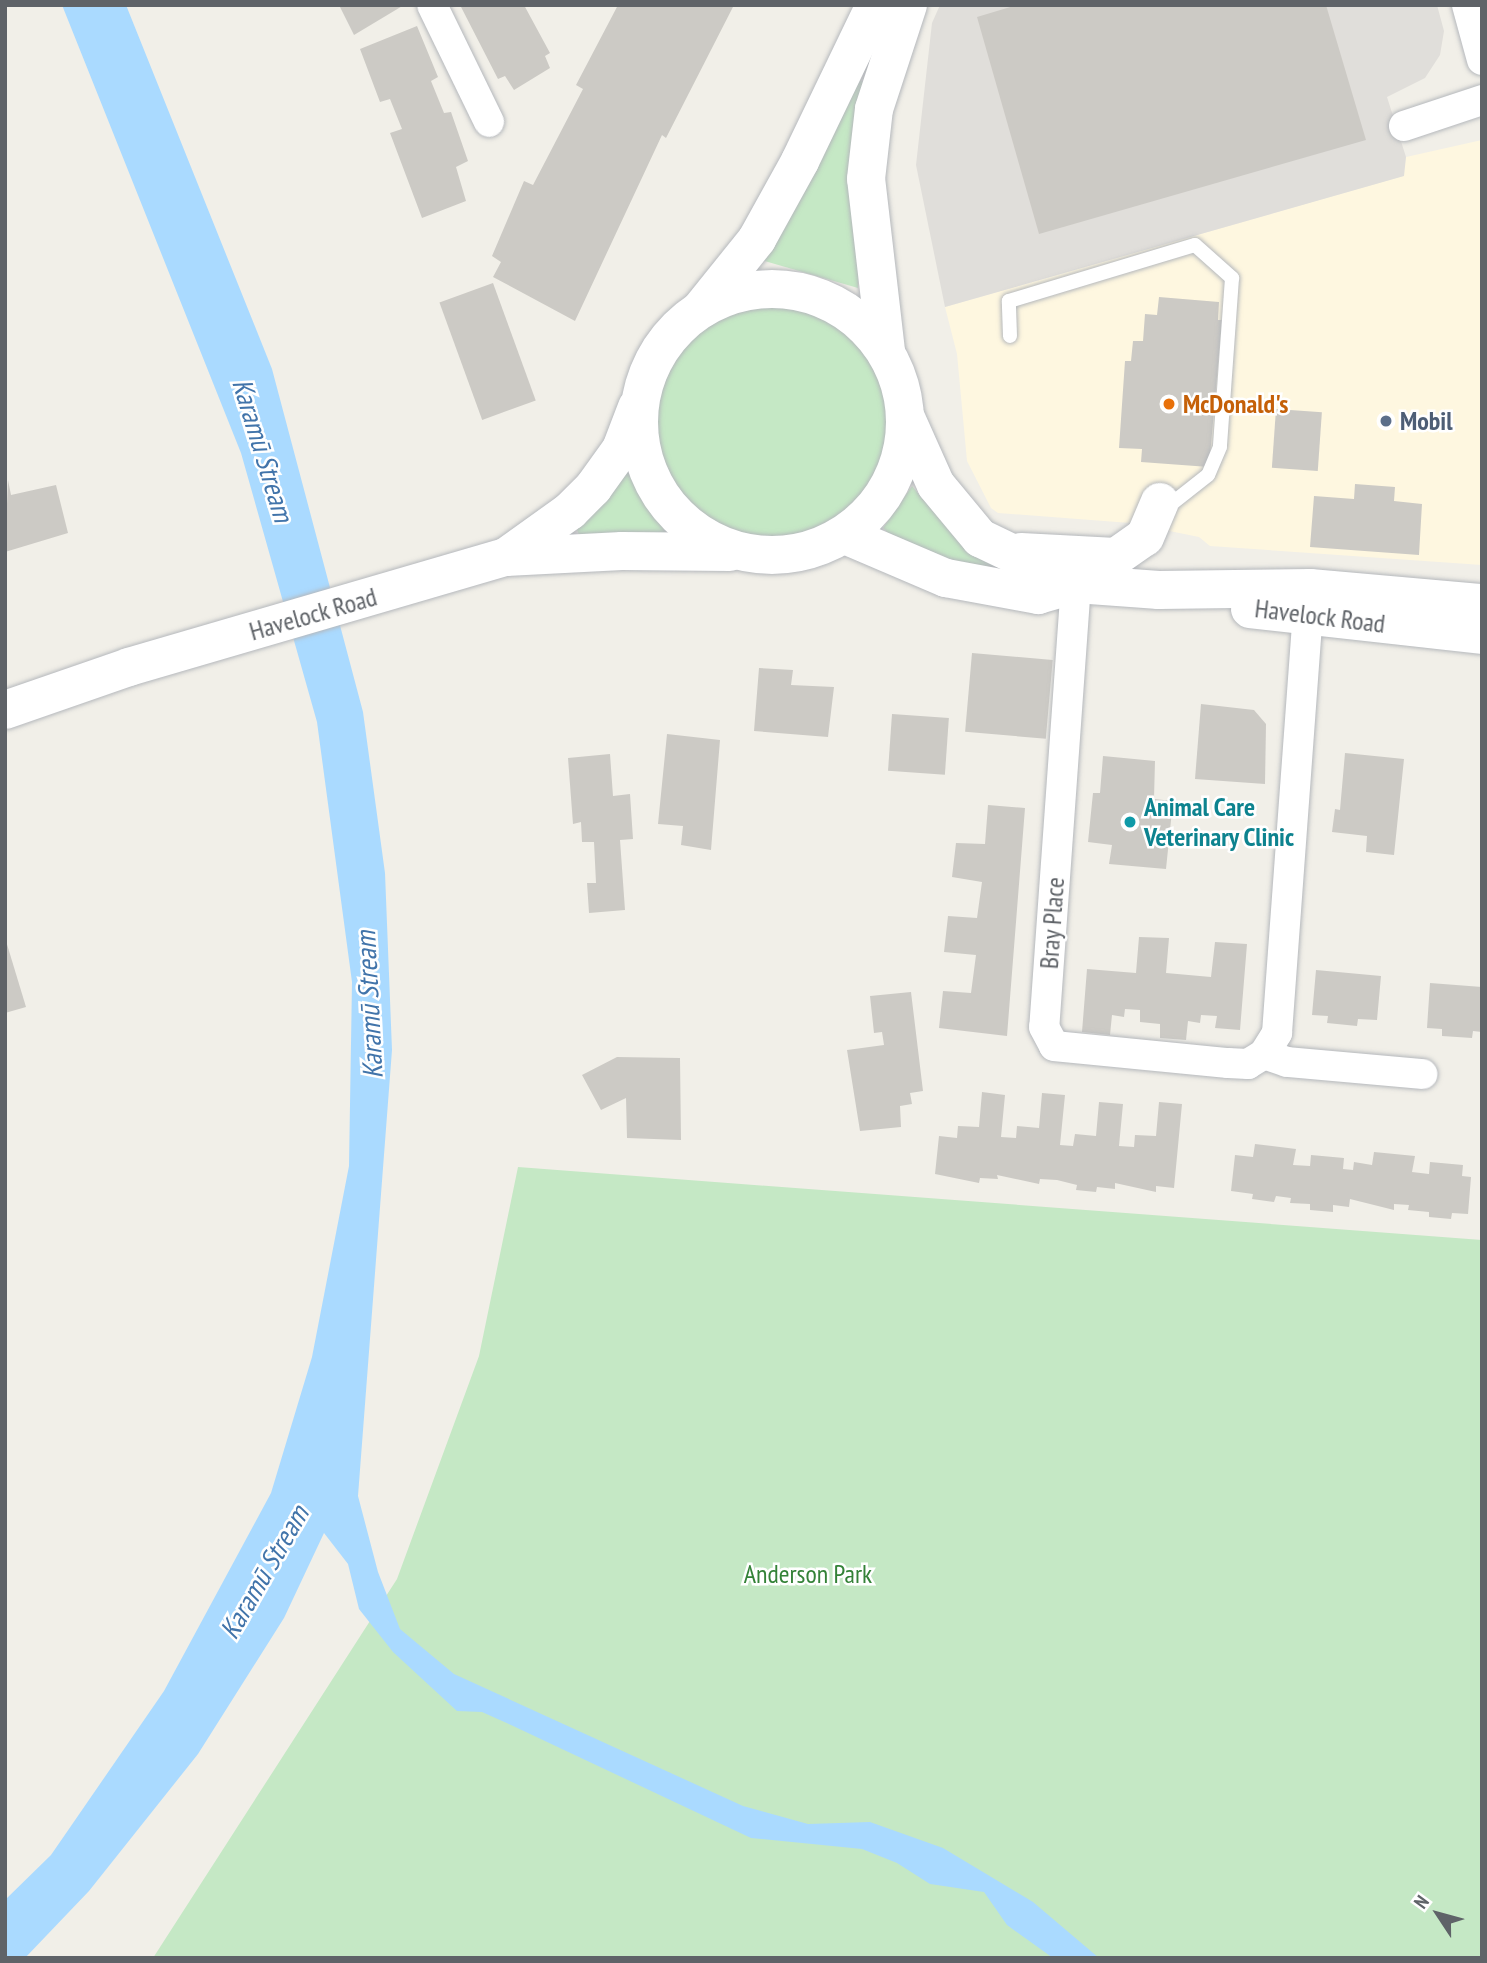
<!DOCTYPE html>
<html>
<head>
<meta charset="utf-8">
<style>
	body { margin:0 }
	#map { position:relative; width:1487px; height:1963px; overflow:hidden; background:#f1efe8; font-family:"PT Sans Narrow",sans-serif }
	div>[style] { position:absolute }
	.commercial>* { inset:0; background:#fef7e0 }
	.industrial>* { inset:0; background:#e0deda }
	.green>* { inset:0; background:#c5e8c5 }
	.round { border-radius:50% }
	.water>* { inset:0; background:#aadaff }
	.building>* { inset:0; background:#cccac5; transform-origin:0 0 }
	.roads { filter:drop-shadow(0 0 2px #b5b8bc) drop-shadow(0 0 2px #b5b8bc) }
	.service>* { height:14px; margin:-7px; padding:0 7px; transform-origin:7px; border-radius:7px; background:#fff }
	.minor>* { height:30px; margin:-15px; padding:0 15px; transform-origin:15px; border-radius:15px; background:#fff }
	.secondary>* { height:38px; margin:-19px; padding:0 19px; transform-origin:19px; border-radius:19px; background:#fff }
	.secondary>.ring { margin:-19px; padding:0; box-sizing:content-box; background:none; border:38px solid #fff; border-radius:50% }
	.dots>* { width:19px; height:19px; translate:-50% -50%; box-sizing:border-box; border:4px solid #fff; border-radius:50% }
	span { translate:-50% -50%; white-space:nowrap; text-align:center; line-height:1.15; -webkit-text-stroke:5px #fff; paint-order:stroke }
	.food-label { font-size:26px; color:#c56008; font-weight:700 }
	.left { translate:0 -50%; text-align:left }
	.service-label { font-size:26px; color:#4e5e75; font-weight:700 }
	.street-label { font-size:26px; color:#5f6368 }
	.culture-label { font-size:26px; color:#0d838f; font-weight:700 }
	.park-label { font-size:26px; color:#348238 }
	.water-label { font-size:28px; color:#4174aa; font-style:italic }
	.frame { position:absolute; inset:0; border:7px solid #5f6368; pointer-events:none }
	.north { position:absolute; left:1403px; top:1879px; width:70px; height:70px; -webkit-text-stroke:5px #fff; paint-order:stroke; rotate:306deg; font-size:19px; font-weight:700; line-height:28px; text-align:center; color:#5f6368 }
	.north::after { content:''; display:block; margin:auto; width:24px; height:32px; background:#5f6368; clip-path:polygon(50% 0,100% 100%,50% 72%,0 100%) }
</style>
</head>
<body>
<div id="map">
	<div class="commercial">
		<i style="clip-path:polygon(1482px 140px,1482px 565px,1210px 546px,1199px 537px,1130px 523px,998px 513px,991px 508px,967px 461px,957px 354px,945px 307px,1403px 176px,1406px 157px)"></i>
	</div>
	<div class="industrial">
		<i style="clip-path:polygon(940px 5px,1437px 5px,1444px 31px,1440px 55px,1425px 78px,1387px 97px,1406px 157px,1404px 176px,945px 307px,916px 165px,932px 23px)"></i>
	</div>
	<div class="green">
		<i style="clip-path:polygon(859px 80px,865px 83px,858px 288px,761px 260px)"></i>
		<i class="round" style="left:639px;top:289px;width:266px;height:266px"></i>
		<i style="clip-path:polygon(625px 468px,631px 468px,668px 527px,667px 536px,580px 537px,577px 530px)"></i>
		<i style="clip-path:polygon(912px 486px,956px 539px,1007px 571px,975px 571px,888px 533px,883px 528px)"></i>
		<i style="clip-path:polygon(518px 1167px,1482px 1240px,1482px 1958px,153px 1958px,397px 1579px,479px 1356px)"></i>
	</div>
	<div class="water">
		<i style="clip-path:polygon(62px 5px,126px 5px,272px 369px,363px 712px,385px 873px,392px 1050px,358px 1496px,378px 1572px,400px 1629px,454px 1674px,743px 1806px,808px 1824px,870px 1822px,943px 1848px,1033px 1902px,1099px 1958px,1053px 1958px,1007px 1925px,984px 1892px,930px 1884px,897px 1863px,862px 1849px,751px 1838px,511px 1725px,482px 1712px,457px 1711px,393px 1652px,359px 1609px,348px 1564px,324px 1533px,284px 1618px,198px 1754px,89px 1891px,25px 1958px,5px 1958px,5px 1900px,51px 1855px,164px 1691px,271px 1493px,312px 1357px,349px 1166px,352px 982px,317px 722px,241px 453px)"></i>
	</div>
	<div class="building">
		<i style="clip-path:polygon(339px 5px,404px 5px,354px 35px)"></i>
		<i style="clip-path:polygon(460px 5px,524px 5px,550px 53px,545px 56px,550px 68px,514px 90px,505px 76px,498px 79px)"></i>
		<i style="clip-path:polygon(618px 5px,734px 5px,666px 138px,662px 135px,575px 321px,493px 277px,501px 262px,492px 256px,524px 181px,533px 185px,583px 89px,576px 85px)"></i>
		<i style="clip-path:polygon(1017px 5px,1326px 5px,1366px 140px,1039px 234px,977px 17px)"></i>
		<i style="clip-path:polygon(417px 26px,438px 77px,431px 81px,444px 113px,451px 112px,468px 161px,456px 167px,466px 201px,422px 218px,390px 133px,402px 129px,390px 99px,380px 102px,360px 49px)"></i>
		<i style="left:493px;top:283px;width:125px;height:57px;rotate:70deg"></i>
		<i style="clip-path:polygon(1159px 297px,1219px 302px,1218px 320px,1222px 320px,1209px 467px,1141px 462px,1142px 449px,1119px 448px,1125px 361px,1131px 361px,1133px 341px,1143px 341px,1145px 314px,1157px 315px)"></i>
		<i style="left:1276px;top:409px;width:46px;height:59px;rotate:4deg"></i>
		<i style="clip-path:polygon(8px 480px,11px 495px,56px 485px,68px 533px,5px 552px)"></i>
		<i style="clip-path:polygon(1355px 484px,1395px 487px,1394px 501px,1422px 504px,1419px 555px,1310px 547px,1314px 496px,1354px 499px)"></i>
		<i style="left:972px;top:653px;width:81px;height:79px;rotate:5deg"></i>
		<i style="clip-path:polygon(759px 668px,793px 670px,791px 685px,834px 687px,828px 737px,754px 731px)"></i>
		<i style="clip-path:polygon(1201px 704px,1254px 710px,1266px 724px,1265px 784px,1195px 779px)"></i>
		<i style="left:892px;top:714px;width:57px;height:57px;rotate:4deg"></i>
		<i style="clip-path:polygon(667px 734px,720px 740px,711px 850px,681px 845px,683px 826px,658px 824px)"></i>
		<i style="clip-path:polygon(1345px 753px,1404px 759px,1394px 855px,1366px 852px,1367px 836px,1332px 832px,1335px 809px,1340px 810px)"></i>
		<i style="clip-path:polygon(610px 754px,613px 796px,630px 794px,633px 839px,620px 840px,625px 910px,589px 913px,587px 883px,596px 883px,594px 842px,582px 842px,581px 822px,573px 824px,568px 758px)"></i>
		<i style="clip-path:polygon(1103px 756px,1155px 761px,1154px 799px,1173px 801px,1166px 869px,1109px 864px,1112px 845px,1088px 842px,1093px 793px,1100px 793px)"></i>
		<i style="clip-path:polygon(988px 805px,1025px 808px,1007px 1036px,939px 1028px,943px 991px,971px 993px,976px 955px,944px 952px,948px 916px,977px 918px,982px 882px,952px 877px,956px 843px,985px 844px)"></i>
		<i style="clip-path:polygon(1139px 937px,1169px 938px,1166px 973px,1211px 977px,1215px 942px,1247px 944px,1240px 1030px,1215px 1028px,1217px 1016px,1201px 1015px,1200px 1023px,1188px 1021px,1186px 1040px,1160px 1038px,1160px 1024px,1140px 1022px,1140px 1010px,1125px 1009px,1124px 1017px,1112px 1015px,1110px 1035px,1082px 1032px,1087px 969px,1136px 973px)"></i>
		<i style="clip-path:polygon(6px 941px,26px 1007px,5px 1013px,5px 942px)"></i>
		<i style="clip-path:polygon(1316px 970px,1381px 976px,1377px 1020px,1358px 1019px,1357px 1026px,1327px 1023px,1328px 1016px,1312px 1015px)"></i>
		<i style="clip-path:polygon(1430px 983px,1482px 987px,1482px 1032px,1473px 1031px,1472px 1038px,1442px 1036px,1442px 1029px,1427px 1028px)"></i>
		<i style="clip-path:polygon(911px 992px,923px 1091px,910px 1093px,912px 1104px,900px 1106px,901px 1127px,860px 1131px,847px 1050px,884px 1045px,882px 1032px,874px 1033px,870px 996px)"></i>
		<i style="clip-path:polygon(617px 1057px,680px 1058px,681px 1140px,627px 1138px,626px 1098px,601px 1110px,582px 1075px)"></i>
		<i style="clip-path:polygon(982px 1092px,1005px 1095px,1001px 1137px,1016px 1138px,1017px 1126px,1039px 1128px,1042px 1093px,1065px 1095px,1060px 1145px,1073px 1146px,1075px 1134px,1096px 1136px,1099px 1102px,1123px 1104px,1119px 1146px,1134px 1147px,1135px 1135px,1156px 1136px,1159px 1102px,1182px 1104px,1174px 1188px,1156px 1186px,1156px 1192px,1115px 1183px,1115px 1189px,1097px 1187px,1096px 1192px,1076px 1190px,1077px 1185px,1057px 1180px,1040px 1179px,1039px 1184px,997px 1175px,998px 1179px,980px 1178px,979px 1183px,935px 1174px,939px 1136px,957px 1138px,958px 1126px,979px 1127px)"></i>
		<i style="clip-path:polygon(1255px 1144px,1296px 1149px,1293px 1165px,1310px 1166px,1311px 1155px,1344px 1158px,1343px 1169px,1353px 1170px,1354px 1162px,1372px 1165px,1374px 1152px,1415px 1156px,1412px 1172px,1429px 1174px,1430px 1162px,1463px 1165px,1462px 1176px,1471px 1177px,1468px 1214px,1452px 1213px,1451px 1219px,1429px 1217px,1429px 1212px,1408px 1210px,1409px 1205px,1394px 1204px,1394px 1210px,1350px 1199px,1349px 1207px,1333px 1205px,1333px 1212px,1310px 1210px,1310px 1204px,1290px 1203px,1291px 1198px,1276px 1196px,1274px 1202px,1252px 1199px,1253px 1194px,1231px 1191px,1235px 1155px,1253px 1157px)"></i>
	</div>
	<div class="roads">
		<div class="service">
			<i style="left:1010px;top:336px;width:35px;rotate:-92deg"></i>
			<i style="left:1009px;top:301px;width:194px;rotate:-16.8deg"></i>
			<i style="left:1195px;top:245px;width:50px;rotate:41.7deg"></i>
			<i style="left:1232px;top:278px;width:169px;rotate:94.1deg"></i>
			<i style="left:1220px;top:447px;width:30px;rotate:113deg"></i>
			<i style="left:1208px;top:475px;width:55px;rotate:141.7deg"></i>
		</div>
		<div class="minor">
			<i style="left:432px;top:5px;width:130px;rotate:64deg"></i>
			<i style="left:1467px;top:5px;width:57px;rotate:74.7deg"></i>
			<i style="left:1404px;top:126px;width:82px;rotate:-18.4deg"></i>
			<i style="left:1076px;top:584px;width:444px;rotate:94.1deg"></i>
			<i style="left:1044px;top:1027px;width:21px;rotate:62deg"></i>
			<i style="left:1054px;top:1046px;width:175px;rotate:5.6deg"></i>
			<i style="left:1228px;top:1063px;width:20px;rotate:3deg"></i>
			<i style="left:1248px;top:1064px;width:19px;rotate:-32deg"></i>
			<i style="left:1264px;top:1054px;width:25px;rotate:-58deg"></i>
			<i style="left:1277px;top:1033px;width:438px;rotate:-85.8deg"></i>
			<i style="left:1264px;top:1054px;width:24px;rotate:19deg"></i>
			<i style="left:1287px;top:1062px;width:136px;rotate:5.1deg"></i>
		</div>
		<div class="secondary">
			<i class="ring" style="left:639px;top:289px;width:228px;height:228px"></i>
			<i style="left:701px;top:309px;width:90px;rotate:-51.3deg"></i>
			<i style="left:757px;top:239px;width:89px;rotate:-61.1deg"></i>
			<i style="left:800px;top:161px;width:173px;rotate:-64.3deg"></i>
			<i style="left:886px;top:351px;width:173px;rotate:-96.6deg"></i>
			<i style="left:866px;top:179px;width:70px;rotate:-83.5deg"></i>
			<i style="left:874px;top:109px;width:109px;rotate:-71.9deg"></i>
			<i style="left:906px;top:418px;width:73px;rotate:65.9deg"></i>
			<i style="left:936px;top:485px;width:69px;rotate:50.3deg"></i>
			<i style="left:980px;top:538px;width:106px;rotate:25.6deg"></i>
			<i style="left:845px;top:535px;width:110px;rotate:23.1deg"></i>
			<i style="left:946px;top:578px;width:94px;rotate:10.5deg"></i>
			<i style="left:1038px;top:595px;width:40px;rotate:-16deg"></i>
			<i style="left:1076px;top:584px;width:83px;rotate:4.1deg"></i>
			<i style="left:1159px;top:590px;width:151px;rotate:-0.8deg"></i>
			<i style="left:1310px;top:588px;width:173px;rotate:5deg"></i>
			<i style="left:1021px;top:552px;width:95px;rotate:3deg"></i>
			<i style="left:1116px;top:557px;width:35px;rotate:-35deg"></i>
			<i style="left:1145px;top:537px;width:38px;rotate:-67deg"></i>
			<i style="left:506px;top:557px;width:79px;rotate:-35.7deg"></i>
			<i style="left:570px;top:511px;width:33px;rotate:-45deg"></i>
			<i style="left:593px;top:488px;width:48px;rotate:-54.3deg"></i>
			<i style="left:621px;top:449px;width:45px;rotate:-69.1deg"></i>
			<i style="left:1250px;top:609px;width:233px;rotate:6.4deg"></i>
			<i style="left:5px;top:710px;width:131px;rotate:-19.1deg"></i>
			<i style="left:129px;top:667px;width:393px;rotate:-16.3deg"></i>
			<i style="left:506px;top:557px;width:116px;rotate:-3deg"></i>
			<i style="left:622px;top:551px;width:108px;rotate:0.5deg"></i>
		</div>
	</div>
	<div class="dots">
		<i style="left:1169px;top:404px;background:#e8710a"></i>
		<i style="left:1386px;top:421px;background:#5c6f8a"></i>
		<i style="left:1130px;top:822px;background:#0f9aa8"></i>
	</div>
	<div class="food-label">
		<span class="left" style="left:1183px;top:404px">McDonald's</span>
	</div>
	<div class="service-label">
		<span class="left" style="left:1400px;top:421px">Mobil</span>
	</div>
	<div class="street-label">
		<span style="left:313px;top:614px;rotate:-16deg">Havelock Road</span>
		<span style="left:1320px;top:616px;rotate:7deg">Havelock Road</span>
		<span style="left:1052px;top:923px;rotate:-86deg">Bray Place</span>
	</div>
	<div class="culture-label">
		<span class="left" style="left:1144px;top:822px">Animal Care<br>Veterinary Clinic</span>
	</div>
	<div class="park-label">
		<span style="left:808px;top:1574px">Anderson Park</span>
	</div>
	<div class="water-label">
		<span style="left:263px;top:450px;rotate:73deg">Karamū Stream</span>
		<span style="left:369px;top:1005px;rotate:-93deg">Karamū Stream</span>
		<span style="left:264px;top:1572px;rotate:-60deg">Karamū Stream</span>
	</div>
	<div class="frame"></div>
	<div class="north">N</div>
</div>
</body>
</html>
